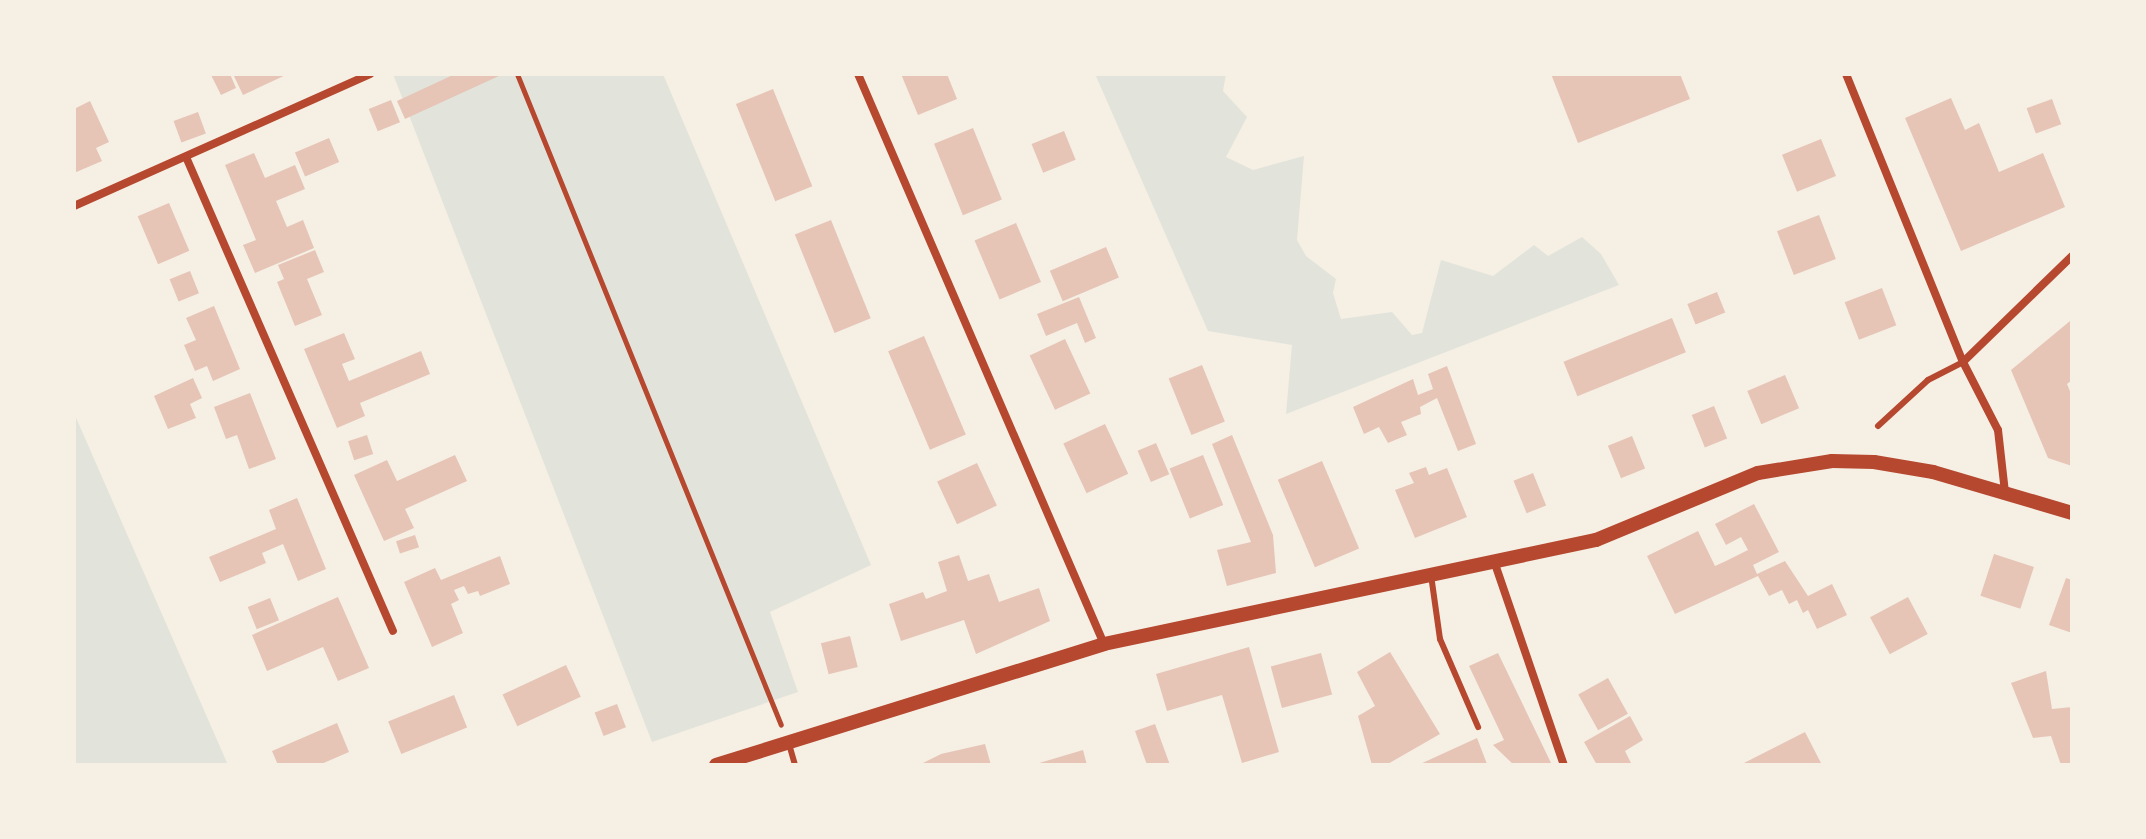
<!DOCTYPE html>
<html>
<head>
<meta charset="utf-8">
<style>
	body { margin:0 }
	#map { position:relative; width:2146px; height:839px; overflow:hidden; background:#f6efe4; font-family:"Fira Sans Condensed",sans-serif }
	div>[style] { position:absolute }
	.green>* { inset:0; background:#e2e4dc }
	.building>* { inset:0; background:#e6c5b7; transform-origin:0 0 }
	.path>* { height:5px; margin:-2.5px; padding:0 2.5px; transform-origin:2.5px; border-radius:2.5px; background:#b5482f }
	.service>* { height:6px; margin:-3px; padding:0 3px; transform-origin:3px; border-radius:3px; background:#b5482f }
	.minor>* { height:8px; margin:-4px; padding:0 4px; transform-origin:4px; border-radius:4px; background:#b5482f }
	.tertiary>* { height:14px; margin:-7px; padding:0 7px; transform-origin:7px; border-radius:7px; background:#b5482f }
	span { translate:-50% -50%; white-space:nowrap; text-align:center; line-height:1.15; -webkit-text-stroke:6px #f6efe4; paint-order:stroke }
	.frame { position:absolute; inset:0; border:76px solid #f6efe4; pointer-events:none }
</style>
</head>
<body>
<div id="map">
	<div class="green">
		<i style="clip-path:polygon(393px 74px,663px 74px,871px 565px,770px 612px,798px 692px,652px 742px)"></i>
		<i style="clip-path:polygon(1095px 74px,1226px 74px,1223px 91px,1247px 117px,1226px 157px,1253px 170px,1304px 156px,1297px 240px,1306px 256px,1336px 279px,1333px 293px,1341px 319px,1392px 312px,1412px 335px,1422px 333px,1441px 260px,1493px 276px,1534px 245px,1548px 256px,1582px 237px,1601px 254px,1619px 285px,1286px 414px,1292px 345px,1208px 331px)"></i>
		<i style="clip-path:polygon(74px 413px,228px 765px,74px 765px)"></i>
	</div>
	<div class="building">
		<i style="clip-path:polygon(230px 74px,236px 88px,221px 95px,211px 75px)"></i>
		<i style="clip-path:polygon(233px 74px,288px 74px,243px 95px)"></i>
		<i style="clip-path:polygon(455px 74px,499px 76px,405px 119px,397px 101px)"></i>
		<i style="clip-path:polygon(901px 74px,947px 74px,957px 99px,918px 115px)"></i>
		<i style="clip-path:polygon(1551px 74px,1680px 74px,1690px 99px,1578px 143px)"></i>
		<i style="left:773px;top:89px;width:105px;height:40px;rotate:68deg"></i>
		<i style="clip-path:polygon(1951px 98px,1965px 130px,1979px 123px,1999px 172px,2043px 153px,2065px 207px,1961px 251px,1905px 118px)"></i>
		<i style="left:2052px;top:99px;width:27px;height:27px;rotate:70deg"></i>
		<i style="left:391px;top:100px;width:24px;height:24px;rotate:68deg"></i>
		<i style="clip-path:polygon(90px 101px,109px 142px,96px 148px,102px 161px,74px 173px,74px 109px)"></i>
		<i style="left:198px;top:112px;width:23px;height:26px;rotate:70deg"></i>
		<i style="left:973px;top:128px;width:77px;height:42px;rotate:68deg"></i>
		<i style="left:1064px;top:131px;width:31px;height:35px;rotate:68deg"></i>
		<i style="left:329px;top:138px;width:26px;height:37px;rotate:67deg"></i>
		<i style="left:1821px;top:139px;width:40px;height:42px;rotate:68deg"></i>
		<i style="clip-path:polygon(254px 153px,265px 178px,295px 165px,305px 189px,276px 201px,287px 227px,303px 220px,314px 248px,255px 273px,243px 245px,256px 240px,225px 165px)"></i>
		<i style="left:169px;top:203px;width:52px;height:34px;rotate:67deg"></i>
		<i style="left:1819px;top:215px;width:47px;height:45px;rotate:69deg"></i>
		<i style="left:831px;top:220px;width:106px;height:39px;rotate:68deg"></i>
		<i style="left:1016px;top:223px;width:64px;height:45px;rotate:67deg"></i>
		<i style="left:1106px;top:247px;width:33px;height:61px;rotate:67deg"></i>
		<i style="clip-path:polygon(315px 250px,324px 272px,307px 279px,322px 315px,295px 326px,277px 282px,284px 279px,278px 265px)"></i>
		<i style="left:190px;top:271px;width:24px;height:22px;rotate:68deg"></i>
		<i style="left:1882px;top:288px;width:40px;height:40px;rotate:69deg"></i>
		<i style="left:1717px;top:292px;width:22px;height:32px;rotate:68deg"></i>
		<i style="clip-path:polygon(1079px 297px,1096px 338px,1085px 343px,1077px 323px,1046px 336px,1037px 314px)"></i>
		<i style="clip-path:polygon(214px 306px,240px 369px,213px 381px,207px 366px,195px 371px,184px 345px,196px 340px,186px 318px)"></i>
		<i style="left:1672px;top:318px;width:37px;height:117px;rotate:68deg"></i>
		<i style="clip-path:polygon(2070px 321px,2072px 380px,2067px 384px,2072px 396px,2072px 466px,2048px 458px,2011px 370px)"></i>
		<i style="clip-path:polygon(344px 333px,355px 359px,342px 364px,349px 381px,421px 351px,430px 374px,360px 403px,365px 416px,337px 428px,304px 349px)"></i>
		<i style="left:924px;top:336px;width:107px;height:39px;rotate:67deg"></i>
		<i style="left:1065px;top:339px;width:60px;height:39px;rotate:65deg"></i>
		<i style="left:1202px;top:365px;width:61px;height:36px;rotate:68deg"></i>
		<i style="clip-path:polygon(1447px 366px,1476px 444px,1458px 451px,1437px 398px,1420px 407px,1421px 414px,1401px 422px,1407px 435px,1388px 443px,1379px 427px,1364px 434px,1353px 407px,1413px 379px,1418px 395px,1433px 389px,1428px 374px)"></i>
		<i style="left:1785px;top:375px;width:36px;height:41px;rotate:67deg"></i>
		<i style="clip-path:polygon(193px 378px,202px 398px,190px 404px,196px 418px,168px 429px,154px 396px)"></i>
		<i style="clip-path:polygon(250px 393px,276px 459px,249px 469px,237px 435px,226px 439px,214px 407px)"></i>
		<i style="left:1714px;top:406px;width:35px;height:24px;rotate:68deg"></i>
		<i style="left:1105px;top:424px;width:55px;height:46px;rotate:65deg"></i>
		<i style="left:367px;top:435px;width:20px;height:20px;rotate:72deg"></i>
		<i style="clip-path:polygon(1232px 435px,1273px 535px,1276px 573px,1227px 586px,1217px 550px,1251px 542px,1212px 444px)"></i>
		<i style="left:1632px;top:436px;width:35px;height:26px;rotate:68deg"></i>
		<i style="left:1156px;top:443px;width:34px;height:20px;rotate:67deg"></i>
		<i style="clip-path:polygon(455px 455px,467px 481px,405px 509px,414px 528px,384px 541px,354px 475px,387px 460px,397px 481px)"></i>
		<i style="left:1203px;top:455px;width:54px;height:36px;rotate:68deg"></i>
		<i style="left:1322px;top:461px;width:95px;height:48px;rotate:67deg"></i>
		<i style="left:977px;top:463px;width:47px;height:44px;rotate:65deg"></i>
		<i style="clip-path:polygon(1426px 467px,1429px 475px,1447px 468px,1467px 517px,1415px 538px,1395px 490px,1414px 483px,1409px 473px)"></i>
		<i style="left:1533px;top:473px;width:35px;height:21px;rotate:68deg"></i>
		<i style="clip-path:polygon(297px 498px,326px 569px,298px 581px,283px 544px,262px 553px,266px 563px,220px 582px,209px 557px,276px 529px,269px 510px)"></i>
		<i style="clip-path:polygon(1754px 504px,1779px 552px,1753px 565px,1757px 574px,1785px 561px,1808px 596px,1832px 584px,1847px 615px,1817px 629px,1808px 610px,1803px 613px,1797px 600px,1789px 604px,1782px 590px,1769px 596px,1758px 576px,1675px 614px,1647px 556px,1698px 531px,1715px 566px,1726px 561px,1748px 550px,1741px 537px,1726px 545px,1715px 524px)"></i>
		<i style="left:415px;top:535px;width:13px;height:20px;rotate:72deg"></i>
		<i style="left:1994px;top:554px;width:42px;height:44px;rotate:18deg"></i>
		<i style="clip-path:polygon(959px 555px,968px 581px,989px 574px,999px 602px,1039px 588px,1050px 621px,976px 654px,964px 620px,901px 641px,889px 604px,923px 592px,926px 599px,947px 591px,938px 562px)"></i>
		<i style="clip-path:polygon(500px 556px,510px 584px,480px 596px,478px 591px,468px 594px,464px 586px,454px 590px,459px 600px,451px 604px,463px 633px,432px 647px,404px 582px,435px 568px,441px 580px)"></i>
		<i style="clip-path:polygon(2066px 578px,2072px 580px,2072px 633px,2049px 625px)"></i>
		<i style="clip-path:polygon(338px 597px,369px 668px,338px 681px,323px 647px,267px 671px,252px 635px)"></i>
		<i style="left:1908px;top:597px;width:42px;height:43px;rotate:62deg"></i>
		<i style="left:270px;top:598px;width:24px;height:24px;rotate:68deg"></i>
		<i style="left:850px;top:636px;width:32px;height:30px;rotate:76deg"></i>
		<i style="clip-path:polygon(1249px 647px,1279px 752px,1242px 763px,1222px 695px,1167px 711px,1156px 674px)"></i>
		<i style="clip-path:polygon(1390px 652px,1440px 734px,1386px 765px,1372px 765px,1358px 716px,1375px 706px,1357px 672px)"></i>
		<i style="left:1321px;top:653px;width:43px;height:52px;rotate:75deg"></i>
		<i style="clip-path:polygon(1498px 653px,1552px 765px,1514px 765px,1493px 745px,1504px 740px,1469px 666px)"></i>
		<i style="left:566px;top:665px;width:35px;height:70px;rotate:65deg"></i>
		<i style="clip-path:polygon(2046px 671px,2052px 709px,2072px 707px,2072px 765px,2061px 765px,2051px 736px,2033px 738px,2011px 683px)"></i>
		<i style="left:1608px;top:678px;width:41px;height:34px;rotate:61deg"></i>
		<i style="left:454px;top:695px;width:35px;height:71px;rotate:68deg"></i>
		<i style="left:617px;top:704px;width:25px;height:24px;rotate:69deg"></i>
		<i style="clip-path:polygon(1630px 716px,1643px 740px,1625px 751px,1632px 765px,1597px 765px,1584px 742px)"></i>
		<i style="clip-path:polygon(337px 723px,349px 752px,319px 765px,278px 765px,272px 751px)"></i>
		<i style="clip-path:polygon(1155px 724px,1170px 765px,1147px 765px,1135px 731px)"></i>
		<i style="clip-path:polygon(1805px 732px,1822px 765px,1740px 765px)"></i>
		<i style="clip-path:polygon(1477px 738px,1487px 764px,1418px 765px)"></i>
		<i style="clip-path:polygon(985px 744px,991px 765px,919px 765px,941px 754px)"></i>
		<i style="clip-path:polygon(1083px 750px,1087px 765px,1037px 765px,1036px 764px)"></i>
	</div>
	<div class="path">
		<i style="left:517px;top:74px;width:702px;rotate:67.93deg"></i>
	</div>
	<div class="service">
		<i style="left:1878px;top:426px;width:68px;rotate:-42.6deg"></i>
		<i style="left:1928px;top:380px;width:39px;rotate:-27deg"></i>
		<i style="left:1431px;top:575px;width:65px;rotate:82deg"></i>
		<i style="left:1440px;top:639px;width:96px;rotate:66.6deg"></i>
		<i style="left:789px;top:744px;width:22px;rotate:74deg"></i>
	</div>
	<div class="minor">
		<i style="left:858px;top:74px;width:621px;rotate:66.66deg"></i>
		<i style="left:1846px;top:74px;width:311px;rotate:67.9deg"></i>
		<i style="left:1963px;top:362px;width:76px;rotate:62.8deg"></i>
		<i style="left:1998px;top:430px;width:62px;rotate:83.6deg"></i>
		<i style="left:186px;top:157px;width:517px;rotate:66.41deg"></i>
		<i style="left:74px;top:206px;width:324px;rotate:-24deg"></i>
		<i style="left:1963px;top:362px;width:152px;rotate:-44.2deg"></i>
		<i style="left:1494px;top:561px;width:216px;rotate:71.1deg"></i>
	</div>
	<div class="tertiary">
		<i style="left:716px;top:765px;width:406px;rotate:-17.3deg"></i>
		<i style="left:1104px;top:644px;width:503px;rotate:-11.94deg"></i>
		<i style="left:1596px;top:540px;width:175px;rotate:-22.5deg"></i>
		<i style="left:1758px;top:473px;width:75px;rotate:-9.2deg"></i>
		<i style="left:1832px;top:461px;width:42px;rotate:1.4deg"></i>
		<i style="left:1874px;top:462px;width:60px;rotate:9.6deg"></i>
		<i style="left:1933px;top:472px;width:145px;rotate:16.4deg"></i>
	</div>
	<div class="frame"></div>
</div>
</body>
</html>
